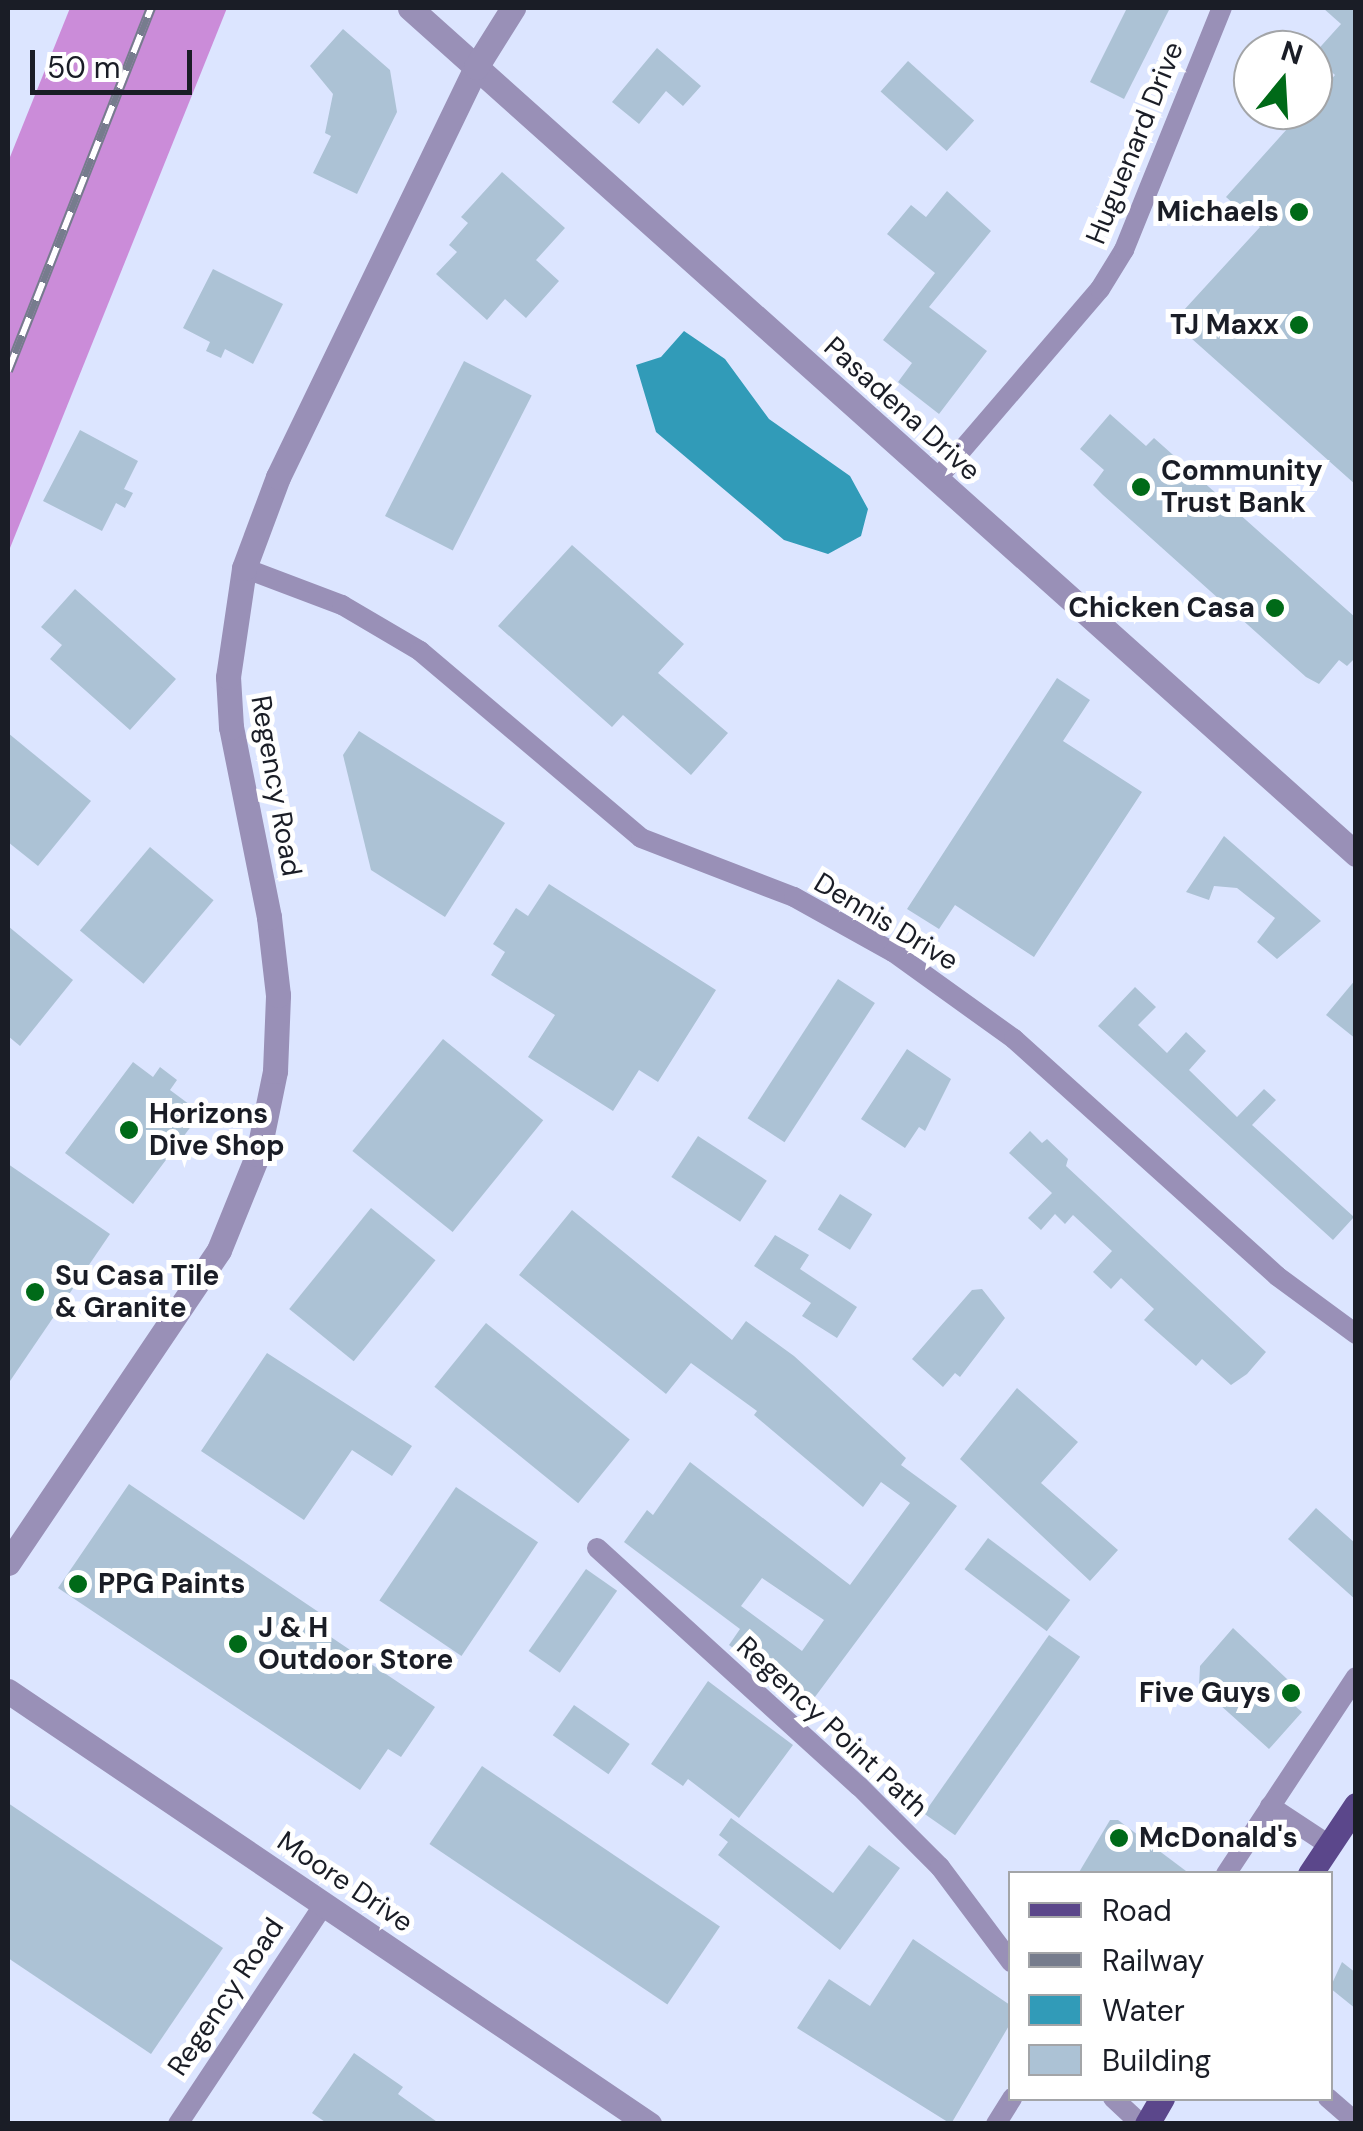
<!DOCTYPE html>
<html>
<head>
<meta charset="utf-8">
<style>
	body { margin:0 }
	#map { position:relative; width:1363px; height:2131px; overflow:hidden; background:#dce5ff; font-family:"DM Sans",sans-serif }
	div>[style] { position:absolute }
	.forest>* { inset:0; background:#cb8cd9 }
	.water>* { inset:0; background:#319bb8 }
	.building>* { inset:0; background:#acc2d5; transform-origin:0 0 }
	.minor>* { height:20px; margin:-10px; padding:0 10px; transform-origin:10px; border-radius:10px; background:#9990b7 }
	.tertiary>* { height:25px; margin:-12.5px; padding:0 12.5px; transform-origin:12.5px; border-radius:12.5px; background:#9990b7 }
	.primary>* { height:25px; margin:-12.5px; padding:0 12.5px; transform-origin:12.5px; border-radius:12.5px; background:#5b478b }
	.rail>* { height:10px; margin-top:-5px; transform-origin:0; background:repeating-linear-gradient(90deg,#fff 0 19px,#767c8d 0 38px); box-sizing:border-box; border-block:2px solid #767c8d }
	.dots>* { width:28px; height:28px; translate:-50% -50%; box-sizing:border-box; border:5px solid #fff; border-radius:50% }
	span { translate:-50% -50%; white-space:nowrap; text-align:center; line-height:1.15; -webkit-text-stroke:10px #fff; paint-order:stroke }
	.street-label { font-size:28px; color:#1a1d26 }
	.poi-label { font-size:28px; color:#1a1d26; font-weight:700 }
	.right { translate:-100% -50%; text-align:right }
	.left { translate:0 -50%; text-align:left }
	.frame { position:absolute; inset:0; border:10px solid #1a1d26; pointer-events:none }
	.legend { position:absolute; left:1008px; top:1871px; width:325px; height:230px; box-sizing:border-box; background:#fff; border:2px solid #a3a5a8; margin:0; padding:12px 18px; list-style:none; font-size:30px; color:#1a1d26 }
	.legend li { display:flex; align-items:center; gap:20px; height:50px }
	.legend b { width:50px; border:2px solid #a3a5a8 }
	.north { position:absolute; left:1233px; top:30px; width:100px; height:100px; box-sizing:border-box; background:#fff; border:2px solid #a3a5a8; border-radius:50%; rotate:18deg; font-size:28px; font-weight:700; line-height:40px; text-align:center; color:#1a1d26 }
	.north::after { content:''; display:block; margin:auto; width:35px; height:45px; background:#006a18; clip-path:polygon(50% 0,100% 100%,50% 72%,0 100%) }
	.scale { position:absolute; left:30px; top:50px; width:162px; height:45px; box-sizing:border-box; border:5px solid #1a1d26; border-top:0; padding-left:12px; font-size:30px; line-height:35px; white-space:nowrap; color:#1a1d26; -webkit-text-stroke:8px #fff; paint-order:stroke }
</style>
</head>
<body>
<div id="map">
	<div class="forest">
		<i style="clip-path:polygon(70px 8px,227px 8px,8px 553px,8px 162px)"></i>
	</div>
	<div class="water">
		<i style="clip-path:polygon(684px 331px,725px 359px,769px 419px,850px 476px,868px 509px,861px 536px,828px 554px,784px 540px,656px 432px,636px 365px,661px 357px)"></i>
	</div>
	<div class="building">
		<i style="clip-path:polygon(1127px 8px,1170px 8px,1124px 99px,1090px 82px)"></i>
		<i style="clip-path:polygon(1323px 8px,1356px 8px,1356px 485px,1173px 322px,1260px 227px,1226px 197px,1304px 110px,1313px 110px,1313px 100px,1335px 75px,1313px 55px,1341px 24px)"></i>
		<i style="clip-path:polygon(343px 29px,390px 70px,397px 112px,357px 194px,313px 173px,331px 136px,325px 133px,333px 94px,310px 66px)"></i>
		<i style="clip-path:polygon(657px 48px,701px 86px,683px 106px,666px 91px,639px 124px,612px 102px)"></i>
		<i style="left:908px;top:61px;width:89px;height:41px;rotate:42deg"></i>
		<i style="clip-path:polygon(502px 172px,565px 228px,536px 260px,559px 281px,526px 318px,505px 299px,487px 320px,436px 274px,457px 252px,449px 245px,468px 223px,461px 217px)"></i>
		<i style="clip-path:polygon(947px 191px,991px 231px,929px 307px,987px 351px,939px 414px,898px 382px,912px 363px,883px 340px,935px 273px,887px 234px,911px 205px,926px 217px)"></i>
		<i style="clip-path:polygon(213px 269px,283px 304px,253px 364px,225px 349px,221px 358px,206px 351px,210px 342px,183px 328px)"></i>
		<i style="left:464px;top:361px;width:76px;height:174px;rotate:27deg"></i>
		<i style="clip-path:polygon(1110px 414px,1146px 446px,1154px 438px,1356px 618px,1356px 657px,1347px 666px,1339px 660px,1319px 684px,1306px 677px,1103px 495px,1093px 485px,1104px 470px,1080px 449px)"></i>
		<i style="clip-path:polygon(80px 430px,138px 461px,124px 489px,133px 493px,125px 508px,116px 503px,102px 531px,43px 501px)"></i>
		<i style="clip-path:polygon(572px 545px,684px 644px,658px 673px,728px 733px,691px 775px,623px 715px,612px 727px,498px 626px)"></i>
		<i style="clip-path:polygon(75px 589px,176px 679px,130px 730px,50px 659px,62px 645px,41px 627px)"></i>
		<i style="clip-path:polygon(1057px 678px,1090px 700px,1063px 741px,1142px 792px,1034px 957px,955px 905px,939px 929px,907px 909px)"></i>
		<i style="clip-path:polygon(359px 731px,505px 823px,445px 917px,371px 870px,343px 755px)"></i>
		<i style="clip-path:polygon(8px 733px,91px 801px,38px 866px,8px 842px)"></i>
		<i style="clip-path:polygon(1224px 836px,1321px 921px,1277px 959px,1257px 942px,1275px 918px,1237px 888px,1214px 886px,1209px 900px,1186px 892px)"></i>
		<i style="left:150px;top:847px;width:83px;height:109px;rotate:40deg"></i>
		<i style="clip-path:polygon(549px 884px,716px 990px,658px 1082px,639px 1070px,613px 1111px,528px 1057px,555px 1015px,491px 975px,505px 952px,493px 944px,516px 908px,528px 916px)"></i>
		<i style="clip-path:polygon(8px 926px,73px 980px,20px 1046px,8px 1036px)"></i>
		<i style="left:838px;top:979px;width:44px;height:166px;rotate:33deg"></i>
		<i style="clip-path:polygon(1356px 979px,1356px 1039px,1326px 1015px)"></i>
		<i style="clip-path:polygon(1135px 987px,1156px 1007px,1138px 1025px,1167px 1053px,1186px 1032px,1206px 1051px,1189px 1070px,1237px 1117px,1264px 1089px,1276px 1100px,1252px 1125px,1354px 1217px,1333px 1240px,1098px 1026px)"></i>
		<i style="left:443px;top:1039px;width:129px;height:144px;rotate:39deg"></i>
		<i style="clip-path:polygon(907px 1049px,951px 1079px,925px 1131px,919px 1127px,905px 1148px,861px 1119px)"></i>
		<i style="clip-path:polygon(133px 1062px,153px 1077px,160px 1067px,177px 1080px,170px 1090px,201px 1113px,133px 1204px,65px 1153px)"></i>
		<i style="clip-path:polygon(1030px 1131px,1042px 1143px,1047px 1139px,1068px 1159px,1066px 1166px,1266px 1352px,1247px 1374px,1231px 1385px,1202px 1359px,1196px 1366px,1144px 1320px,1154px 1309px,1121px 1278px,1111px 1289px,1093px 1272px,1112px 1251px,1073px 1215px,1065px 1224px,1055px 1214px,1041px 1230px,1028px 1218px,1052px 1193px,1009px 1153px)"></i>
		<i style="left:698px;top:1136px;width:82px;height:49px;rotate:33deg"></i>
		<i style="clip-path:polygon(8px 1164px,110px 1234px,8px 1384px)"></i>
		<i style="left:840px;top:1194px;width:38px;height:42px;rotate:32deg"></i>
		<i style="left:371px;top:1208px;width:83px;height:130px;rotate:39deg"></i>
		<i style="clip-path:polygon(evenodd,572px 1210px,732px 1340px,746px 1321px,794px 1356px,906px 1458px,901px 1465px,957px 1506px,809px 1705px,729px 1645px,740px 1629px,624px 1542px,647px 1510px,653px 1515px,690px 1462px,850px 1585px,910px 1503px,881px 1482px,863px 1507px,754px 1415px,757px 1411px,691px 1363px,666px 1394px,519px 1275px,572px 1210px,762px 1578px,824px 1620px,802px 1651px,741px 1606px,762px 1578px)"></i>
		<i style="clip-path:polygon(775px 1235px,809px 1255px,800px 1269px,857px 1307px,837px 1338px,802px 1316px,811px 1303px,754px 1266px)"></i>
		<i style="clip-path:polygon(982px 1289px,1005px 1318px,960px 1377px,955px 1373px,943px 1387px,912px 1359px,972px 1290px)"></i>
		<i style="left:486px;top:1323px;width:185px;height:82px;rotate:39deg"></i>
		<i style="clip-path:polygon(267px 1353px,412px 1446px,392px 1476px,352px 1450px,304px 1520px,201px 1451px)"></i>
		<i style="clip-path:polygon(1017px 1388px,1078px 1442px,1041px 1483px,1118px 1550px,1090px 1581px,960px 1459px)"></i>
		<i style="clip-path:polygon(129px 1484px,320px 1613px,313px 1625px,435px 1707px,401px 1757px,388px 1749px,360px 1790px,58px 1588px)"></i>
		<i style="left:456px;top:1487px;width:99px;height:137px;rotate:34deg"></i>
		<i style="clip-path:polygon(1316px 1508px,1356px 1544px,1356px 1600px,1288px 1539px)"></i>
		<i style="left:988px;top:1538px;width:103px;height:39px;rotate:37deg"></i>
		<i style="left:586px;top:1569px;width:38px;height:100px;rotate:35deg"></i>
		<i style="clip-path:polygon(1233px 1628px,1304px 1695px,1295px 1706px,1302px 1712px,1269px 1749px,1199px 1686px,1200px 1666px)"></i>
		<i style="left:1049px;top:1635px;width:38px;height:218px;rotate:35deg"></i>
		<i style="clip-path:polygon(708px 1681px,793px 1745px,739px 1818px,688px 1779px,683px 1786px,651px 1764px)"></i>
		<i style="left:574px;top:1705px;width:68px;height:37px;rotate:35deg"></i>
		<i style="left:482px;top:1766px;width:287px;height:94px;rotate:34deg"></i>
		<i style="clip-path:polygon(8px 1803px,223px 1948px,151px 2054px,8px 1958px)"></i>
		<i style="clip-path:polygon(731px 1818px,833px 1893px,869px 1845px,900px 1868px,840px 1950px,718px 1855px,728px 1842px,719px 1835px)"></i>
		<i style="clip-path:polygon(1110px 1820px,1118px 1820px,1190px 1874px,1078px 1874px)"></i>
		<i style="clip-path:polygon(913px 1939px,1010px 2005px,1010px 2024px,951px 2124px,797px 2028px,829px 1979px,870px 2006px)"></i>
		<i style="clip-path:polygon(1342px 1962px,1356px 1973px,1356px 2009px,1330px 1988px)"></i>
		<i style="clip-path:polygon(354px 2053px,403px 2087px,398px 2094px,440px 2124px,328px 2124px,312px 2113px)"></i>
	</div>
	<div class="minor">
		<i style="left:937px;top:479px;width:250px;rotate:-49.4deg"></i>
		<i style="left:1100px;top:289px;width:46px;rotate:-58.4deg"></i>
		<i style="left:1124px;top:250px;width:261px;rotate:-68deg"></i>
		<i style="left:244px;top:568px;width:105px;rotate:20.7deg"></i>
		<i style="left:342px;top:605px;width:91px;rotate:30.5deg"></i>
		<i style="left:420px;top:651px;width:289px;rotate:40.2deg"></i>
		<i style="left:641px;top:838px;width:164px;rotate:21.1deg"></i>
		<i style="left:794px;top:897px;width:113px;rotate:29.1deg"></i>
		<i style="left:893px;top:952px;width:149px;rotate:35.7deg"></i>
		<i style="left:1014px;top:1039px;width:354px;rotate:42deg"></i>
		<i style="left:1277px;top:1276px;width:98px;rotate:36.3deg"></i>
		<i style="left:597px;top:1548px;width:354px;rotate:42.3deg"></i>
		<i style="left:859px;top:1786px;width:115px;rotate:45deg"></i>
		<i style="left:940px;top:1867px;width:119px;rotate:53.2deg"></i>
		<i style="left:1270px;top:1806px;width:71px;rotate:33.5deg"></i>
		<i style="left:1226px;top:1874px;width:236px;rotate:-56.6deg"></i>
		<i style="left:1113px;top:2098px;width:38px;rotate:43deg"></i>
		<i style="left:1328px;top:2098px;width:37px;rotate:41deg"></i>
		<i style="left:178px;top:2124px;width:264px;rotate:-56.4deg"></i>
		<i style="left:996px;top:2124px;width:31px;rotate:-58deg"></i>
	</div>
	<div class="tertiary">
		<i style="left:410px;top:8px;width:1269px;rotate:41.81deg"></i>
		<i style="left:8px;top:1563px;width:377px;rotate:-56deg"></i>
		<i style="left:219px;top:1250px;width:104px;rotate:-67.9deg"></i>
		<i style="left:258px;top:1154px;width:85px;rotate:-78.4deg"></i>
		<i style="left:275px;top:1071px;width:76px;rotate:-87.7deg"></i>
		<i style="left:278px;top:995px;width:79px;rotate:-96.6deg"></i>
		<i style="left:269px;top:917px;width:194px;rotate:-101.3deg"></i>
		<i style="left:231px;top:727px;width:50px;rotate:-93.4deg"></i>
		<i style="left:228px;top:677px;width:110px;rotate:-81.6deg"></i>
		<i style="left:244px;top:568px;width:97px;rotate:-69.5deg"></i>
		<i style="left:278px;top:477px;width:455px;rotate:-64.2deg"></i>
		<i style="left:476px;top:67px;width:70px;rotate:-57.9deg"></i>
		<i style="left:8px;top:1691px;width:774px;rotate:34.04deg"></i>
	</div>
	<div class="primary">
		<i style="left:1310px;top:1874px;width:83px;rotate:-56.3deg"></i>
		<i style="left:1147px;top:2124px;width:30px;rotate:-60deg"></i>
	</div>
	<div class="rail">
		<i style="left:8px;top:371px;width:390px;rotate:-68.5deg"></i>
	</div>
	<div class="dots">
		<i style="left:1299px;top:212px;background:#006a18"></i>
		<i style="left:1299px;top:325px;background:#006a18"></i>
		<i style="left:1141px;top:487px;background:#006a18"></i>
		<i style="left:1275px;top:608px;background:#006a18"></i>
		<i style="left:129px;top:1130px;background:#006a18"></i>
		<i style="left:35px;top:1292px;background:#006a18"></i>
		<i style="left:78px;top:1584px;background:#006a18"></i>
		<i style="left:238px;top:1644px;background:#006a18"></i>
		<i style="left:1291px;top:1693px;background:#006a18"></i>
		<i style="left:1119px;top:1838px;background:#006a18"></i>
	</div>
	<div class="street-label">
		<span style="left:1135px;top:143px;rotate:-68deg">Huguenard Drive</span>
		<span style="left:902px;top:409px;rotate:42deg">Pasadena Drive</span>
		<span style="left:276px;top:786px;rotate:80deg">Regency Road</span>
		<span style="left:886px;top:922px;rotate:31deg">Dennis Drive</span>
		<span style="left:832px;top:1727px;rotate:43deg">Regency Point Path</span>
		<span style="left:345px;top:1882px;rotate:34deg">Moore Drive</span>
		<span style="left:226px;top:1997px;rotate:-56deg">Regency Road</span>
	</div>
	<div class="poi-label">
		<span class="right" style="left:1279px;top:212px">Michaels</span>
		<span class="right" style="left:1279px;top:325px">TJ Maxx</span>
		<span class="left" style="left:1161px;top:487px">Community<br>Trust Bank</span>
		<span class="right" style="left:1255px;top:608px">Chicken Casa</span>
		<span class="left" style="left:149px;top:1130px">Horizons<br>Dive Shop</span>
		<span class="left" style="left:55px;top:1292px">Su Casa Tile<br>&amp; Granite</span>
		<span class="left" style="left:98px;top:1584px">PPG Paints</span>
		<span class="left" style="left:258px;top:1644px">J &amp; H<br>Outdoor Store</span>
		<span class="right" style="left:1271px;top:1693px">Five Guys</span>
		<span class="left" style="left:1139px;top:1838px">McDonald's</span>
	</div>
	<div class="frame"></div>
	<ul class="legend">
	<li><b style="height:12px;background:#5b478b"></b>Road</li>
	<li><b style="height:12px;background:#767c8d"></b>Railway</li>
	<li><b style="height:28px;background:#319bb8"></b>Water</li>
	<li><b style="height:28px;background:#acc2d5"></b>Building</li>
	</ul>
	<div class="north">N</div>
	<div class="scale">50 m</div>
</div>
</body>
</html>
